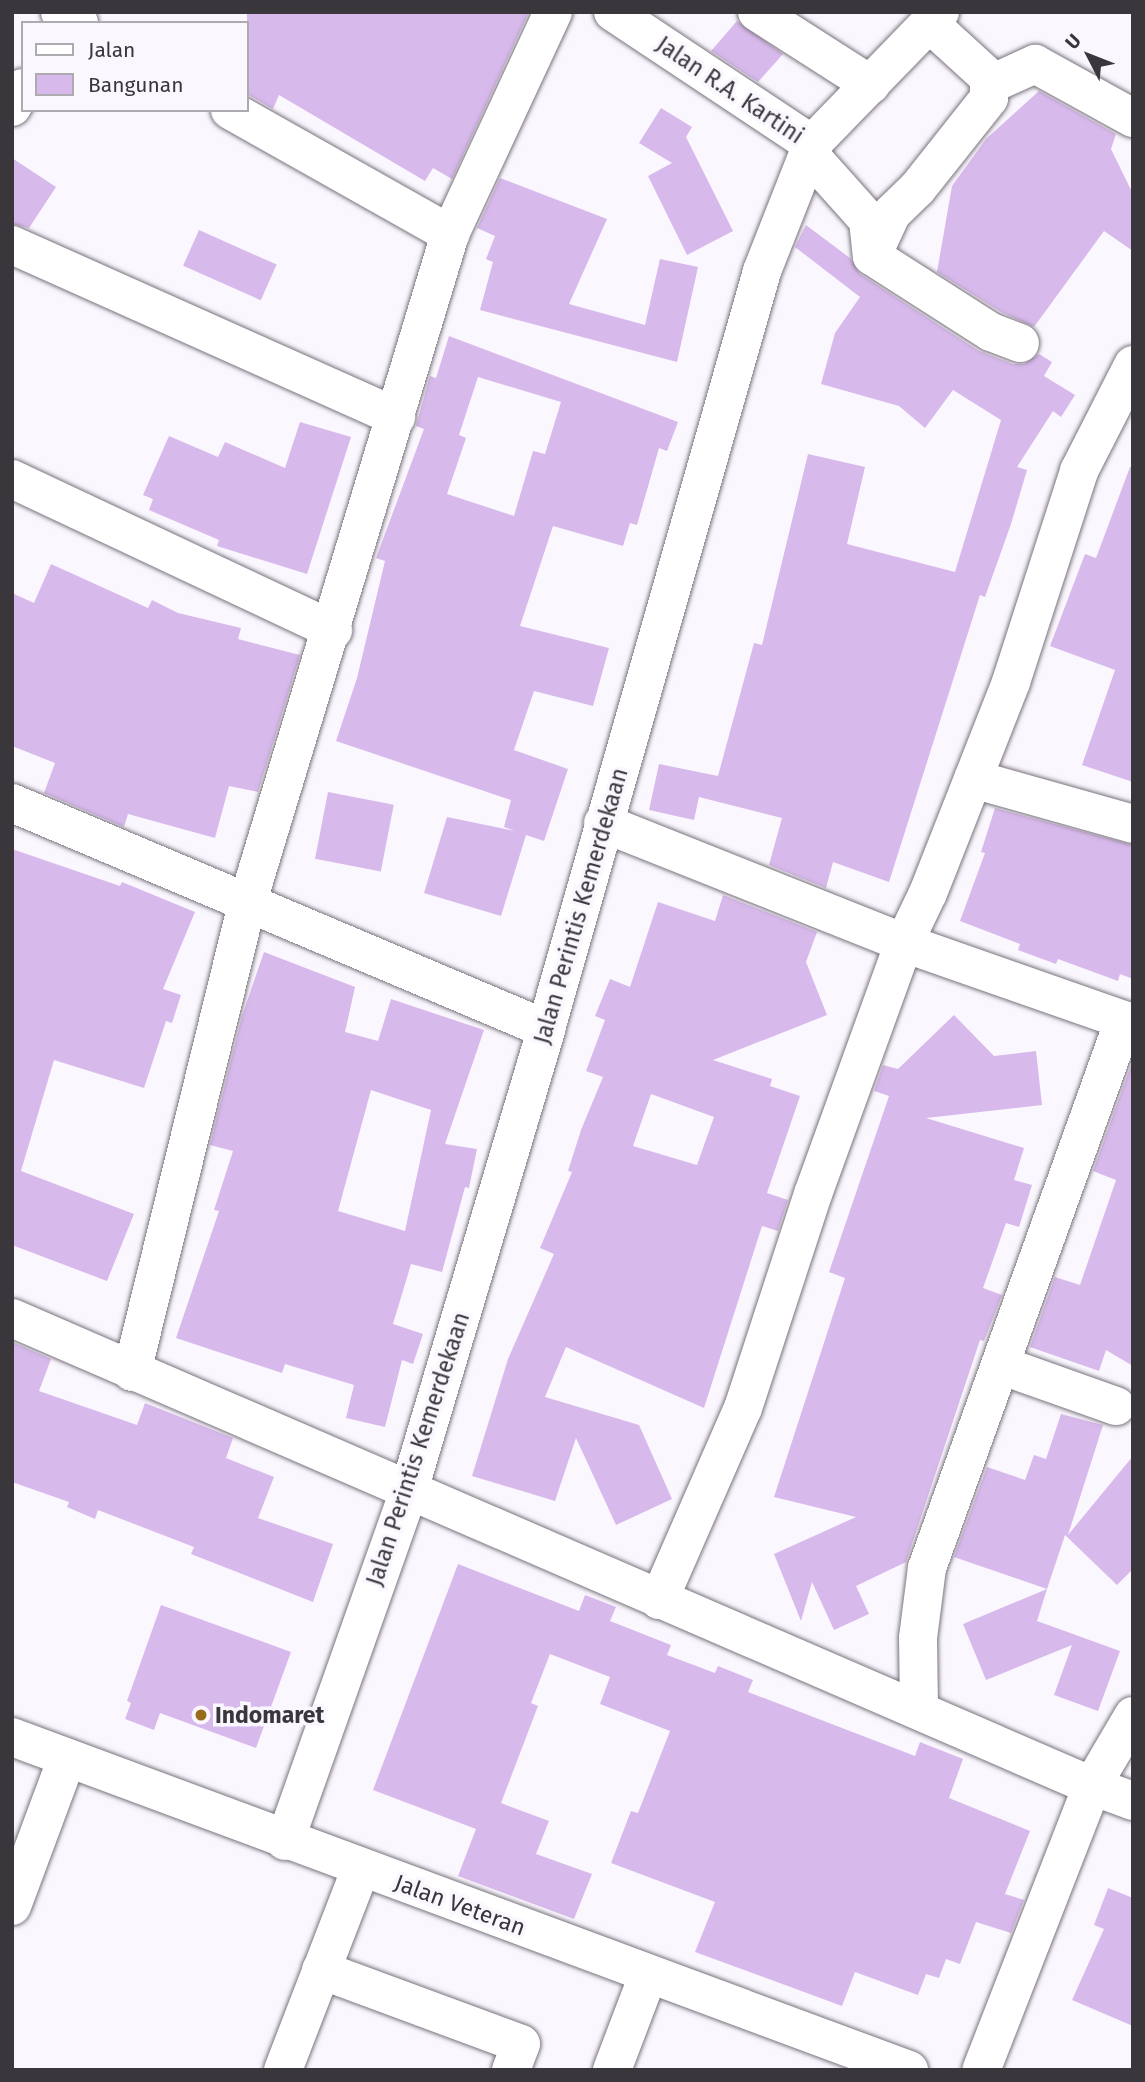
<!DOCTYPE html>
<html>
<head>
<meta charset="utf-8">
<style>
	body { margin:0 }
	#map { position:relative; width:1145px; height:2082px; overflow:hidden; background:#fbf7fe; font-family:"Fira Sans",sans-serif }
	div>[style] { position:absolute }
	.building>* { inset:0; background:#d8b9ec; transform-origin:0 0 }
	.roads { filter:drop-shadow(0 0 2px #79737d) drop-shadow(0 0 2px #79737d) }
	.minor>* { height:38px; margin:-19px; padding:0 19px; transform-origin:19px; border-radius:19px; background:#fff }
	.major>* { height:38px; margin:-19px; padding:0 19px; transform-origin:19px; border-radius:19px; background:#fff }
	.dots>* { width:19px; height:19px; translate:-50% -50%; box-sizing:border-box; border:4px solid #fbf7fe; border-radius:50% }
	span { translate:-50% -50%; white-space:nowrap; text-align:center; line-height:1.15; -webkit-text-stroke:7px #fbf7fe; paint-order:stroke }
	.street-label { font-size:23px; color:#39373b }
	.poi-label { font-size:23px; color:#39373b; font-weight:700 }
	.left { translate:0 -50%; text-align:left }
	.frame { position:absolute; inset:0; border:14px solid #39373b; pointer-events:none }
	.legend { position:absolute; left:21px; top:21px; width:228px; height:91px; box-sizing:border-box; background:#fbf7fe; border:2px solid #adaab0; margin:0; padding:9px 12px; list-style:none; font-size:21px; color:#39373b }
	.legend li { display:flex; align-items:center; gap:14px; height:35px }
	.legend b { width:35px; border:2px solid #adaab0 }
	.north { position:absolute; left:1054px; top:21px; width:70px; height:70px; -webkit-text-stroke:5px #fbf7fe; paint-order:stroke; rotate:312deg; font-size:19px; font-weight:700; line-height:28px; text-align:center; color:#39373b }
	.north::after { content:''; display:block; margin:auto; width:24px; height:32px; background:#39373b; clip-path:polygon(50% 0,100% 100%,50% 72%,0 100%) }
</style>
</head>
<body>
<div id="map">
	<div class="building">
		<i style="clip-path:polygon(247px 12px,529px 12px,452px 179px,433px 168px,425px 181px,279px 95px,273px 109px,247px 94px)"></i>
		<i style="clip-path:polygon(737px 21px,783px 54px,758px 82px,711px 51px)"></i>
		<i style="clip-path:polygon(1039px 91px,1116px 134px,1111px 149px,1133px 194px,1133px 251px,1104px 231px,1034px 327px,1001px 312px,937px 272px,952px 186px,986px 139px)"></i>
		<i style="clip-path:polygon(661px 108px,692px 127px,686px 137px,733px 231px,687px 255px,648px 176px,672px 163px,639px 143px)"></i>
		<i style="clip-path:polygon(12px 158px,56px 187px,29px 228px,12px 224px)"></i>
		<i style="clip-path:polygon(500px 178px,607px 219px,569px 304px,645px 325px,660px 259px,698px 267px,677px 362px,480px 310px,493px 262px,486px 259px,495px 236px,477px 228px)"></i>
		<i style="clip-path:polygon(806px 225px,850px 258px,860px 274px,979px 351px,1013px 364px,1024px 364px,1039px 354px,1052px 362px,1044px 376px,1075px 395px,1061px 417px,1053px 411px,1017px 467px,1027px 470px,1011px 524px,985px 597px,980px 595px,889px 882px,833px 862px,826px 888px,769px 865px,782px 818px,699px 797px,694px 820px,649px 810px,659px 764px,718px 776px,754px 643px,762px 645px,808px 454px,865px 467px,847px 544px,955px 572px,1001px 420px,953px 390px,925px 428px,899px 406px,821px 384px,835px 333px,860px 297px,795px 247px)"></i>
		<i style="left:199px;top:230px;width:85px;height:39px;rotate:24deg"></i>
		<i style="clip-path:polygon(evenodd,449px 336px,678px 422px,667px 451px,659px 448px,637px 525px,630px 523px,623px 546px,553px 526px,520px 626px,609px 648px,593px 706px,534px 691px,514px 750px,568px 769px,544px 841px,526px 835px,501px 916px,424px 893px,447px 817px,515px 831px,504px 827px,511px 800px,336px 741px,357px 678px,385px 561px,376px 558px,424px 429px,416px 426px,430px 376px,436px 378px,449px 336px,478px 377px,561px 402px,545px 454px,533px 451px,514px 516px,447px 494px,466px 438px,459px 435px,478px 377px)"></i>
		<i style="clip-path:polygon(300px 422px,351px 437px,307px 574px,217px 546px,219px 540px,149px 510px,153px 499px,143px 495px,169px 436px,218px 457px,225px 442px,285px 468px)"></i>
		<i style="clip-path:polygon(1130px 467px,1133px 467px,1133px 782px,1082px 765px,1115px 670px,1050px 646px,1085px 554px,1096px 558px)"></i>
		<i style="clip-path:polygon(51px 564px,148px 608px,152px 600px,178px 613px,241px 628px,238px 639px,300px 655px,258px 792px,229px 786px,215px 838px,128px 814px,124px 827px,44px 793px,55px 763px,12px 746px,12px 593px,34px 603px)"></i>
		<i style="left:328px;top:792px;width:67px;height:68px;rotate:11deg"></i>
		<i style="clip-path:polygon(995px 808px,1133px 845px,1133px 979px,1120px 974px,1118px 981px,1058px 959px,1056px 964px,1018px 950px,1020px 944px,960px 921px,985px 853px,981px 852px)"></i>
		<i style="clip-path:polygon(12px 849px,120px 886px,122px 882px,195px 912px,163px 989px,181px 995px,172px 1023px,166px 1021px,144px 1088px,54px 1060px,21px 1171px,134px 1214px,107px 1281px,12px 1245px)"></i>
		<i style="clip-path:polygon(evenodd,723px 895px,817px 932px,806px 962px,827px 1015px,713px 1060px,772px 1079px,770px 1086px,800px 1096px,767px 1193px,788px 1200px,778px 1231px,762px 1226px,704px 1408px,566px 1347px,545px 1397px,639px 1425px,672px 1499px,616px 1525px,576px 1438px,555px 1501px,472px 1476px,508px 1359px,554px 1254px,540px 1248px,572px 1172px,568px 1171px,581px 1130px,603px 1077px,586px 1071px,605px 1020px,595px 1016px,610px 979px,630px 987px,658px 902px,715px 921px,723px 895px,651px 1094px,714px 1117px,697px 1165px,633px 1146px,651px 1094px)"></i>
		<i style="clip-path:polygon(evenodd,264px 952px,355px 987px,345px 1032px,378px 1041px,391px 999px,484px 1030px,445px 1144px,477px 1149px,469px 1188px,465px 1187px,442px 1272px,411px 1264px,393px 1324px,423px 1334px,413px 1364px,402px 1360px,385px 1427px,346px 1418px,354px 1385px,285px 1364px,282px 1373px,176px 1338px,219px 1211px,214px 1210px,233px 1151px,210px 1145px,242px 1016px,264px 952px,371px 1090px,431px 1110px,405px 1231px,338px 1211px,371px 1090px)"></i>
		<i style="clip-path:polygon(954px 1015px,994px 1056px,1036px 1051px,1042px 1105px,926px 1118px,1024px 1148px,1014px 1180px,1032px 1185px,1019px 1227px,1006px 1223px,983px 1288px,1002px 1295px,984px 1341px,980px 1340px,906px 1562px,856px 1586px,869px 1614px,834px 1630px,812px 1582px,801px 1621px,774px 1554px,856px 1517px,774px 1497px,845px 1278px,829px 1272px,889px 1096px,874px 1091px,883px 1065px,898px 1069px)"></i>
		<i style="clip-path:polygon(1133px 1060px,1133px 1366px,1106px 1350px,1099px 1371px,1030px 1347px,1055px 1277px,1080px 1285px,1116px 1180px,1093px 1171px)"></i>
		<i style="clip-path:polygon(12px 1342px,51px 1359px,39px 1391px,137px 1425px,145px 1403px,233px 1438px,226px 1458px,274px 1477px,258px 1518px,333px 1544px,313px 1602px,191px 1554px,194px 1547px,98px 1510px,95px 1519px,67px 1507px,69px 1502px,12px 1482px)"></i>
		<i style="clip-path:polygon(1061px 1414px,1103px 1425px,1068px 1535px,1133px 1456px,1133px 1569px,1117px 1585px,1065px 1535px,1047px 1589px,954px 1557px,987px 1467px,1025px 1480px,1034px 1455px,1046px 1459px)"></i>
		<i style="clip-path:polygon(458px 1564px,579px 1611px,585px 1595px,616px 1607px,610px 1621px,671px 1645px,667px 1655px,715px 1673px,718px 1666px,753px 1680px,748px 1692px,915px 1756px,920px 1742px,963px 1759px,949px 1798px,1030px 1831px,1005px 1894px,1024px 1900px,1011px 1933px,976px 1922px,960px 1964px,946px 1959px,939px 1978px,926px 1974px,918px 1995px,855px 1972px,842px 2006px,695px 1952px,715px 1902px,611px 1863px,631px 1811px,638px 1813px,670px 1731px,600px 1704px,610px 1677px,550px 1654px,531px 1703px,538px 1706px,501px 1803px,549px 1821px,536px 1854px,592px 1874px,574px 1919px,458px 1876px,476px 1829px,373px 1790px)"></i>
		<i style="clip-path:polygon(1047px 1589px,1037px 1621px,1120px 1651px,1098px 1711px,1054px 1695px,1072px 1645px,986px 1680px,963px 1624px)"></i>
		<i style="clip-path:polygon(161px 1605px,291px 1652px,256px 1748px,160px 1713px,154px 1730px,125px 1719px,131px 1703px,127px 1701px)"></i>
		<i style="clip-path:polygon(1108px 1888px,1133px 1898px,1133px 2026px,1072px 2000px,1104px 1929px,1094px 1925px)"></i>
	</div>
	<div class="roads">
		<div class="minor">
			<i style="left:60px;top:12px;width:22px;rotate:30deg"></i>
			<i style="left:613px;top:12px;width:239px;rotate:33.6deg"></i>
			<i style="left:757px;top:12px;width:135px;rotate:32.6deg"></i>
			<i style="left:929px;top:23px;width:79px;rotate:42.4deg"></i>
			<i style="left:987px;top:76px;width:9px;rotate:77deg"></i>
			<i style="left:989px;top:85px;width:51px;rotate:-24.5deg"></i>
			<i style="left:1035px;top:64px;width:112px;rotate:28.9deg"></i>
			<i style="left:12px;top:107px;width:22px;rotate:-60deg"></i>
			<i style="left:230px;top:110px;width:253px;rotate:29.4deg"></i>
			<i style="left:808px;top:153px;width:90px;rotate:48.2deg"></i>
			<i style="left:868px;top:220px;width:36px;rotate:84deg"></i>
			<i style="left:872px;top:256px;width:47px;rotate:-65.1deg"></i>
			<i style="left:892px;top:213px;width:35px;rotate:-44deg"></i>
			<i style="left:917px;top:189px;width:116px;rotate:-51.6deg"></i>
			<i style="left:989px;top:98px;width:13px;rotate:-90deg"></i>
			<i style="left:12px;top:245px;width:421px;rotate:24.1deg"></i>
			<i style="left:872px;top:256px;width:141px;rotate:32.6deg"></i>
			<i style="left:991px;top:332px;width:31px;rotate:21deg"></i>
			<i style="left:12px;top:479px;width:355px;rotate:25.2deg"></i>
			<i style="left:973px;top:779px;width:166px;rotate:15.7deg"></i>
			<i style="left:12px;top:803px;width:580px;rotate:22.94deg"></i>
			<i style="left:603px;top:823px;width:324px;rotate:21.7deg"></i>
			<i style="left:904px;top:943px;width:243px;rotate:19.3deg"></i>
			<i style="left:12px;top:1318px;width:1177px;rotate:23.43deg"></i>
			<i style="left:1092px;top:1786px;width:305px;rotate:111.3deg"></i>
			<i style="left:1003px;top:1366px;width:120px;rotate:19.5deg"></i>
			<i style="left:132px;top:1372px;width:485px;rotate:-76.2deg"></i>
			<i style="left:248px;top:901px;width:697px;rotate:-73.15deg"></i>
			<i style="left:450px;top:234px;width:245px;rotate:-65.1deg"></i>
			<i style="left:659px;top:1600px;width:210px;rotate:-66.4deg"></i>
			<i style="left:743px;top:1408px;width:225px;rotate:-71.9deg"></i>
			<i style="left:813px;top:1194px;width:267px;rotate:-70.1deg"></i>
			<i style="left:904px;top:943px;width:55px;rotate:-64.4deg"></i>
			<i style="left:928px;top:893px;width:227px;rotate:-68.5deg"></i>
			<i style="left:1011px;top:682px;width:222px;rotate:-72.1deg"></i>
			<i style="left:1079px;top:471px;width:119px;rotate:-63deg"></i>
			<i style="left:919px;top:1708px;width:70px;rotate:-90.8deg"></i>
			<i style="left:918px;top:1638px;width:71px;rotate:-82.7deg"></i>
			<i style="left:927px;top:1568px;width:582px;rotate:-70.23deg"></i>
			<i style="left:1133px;top:1716px;width:81px;rotate:120.4deg"></i>
			<i style="left:1092px;top:1786px;width:44px;rotate:20.1deg"></i>
			<i style="left:12px;top:1906px;width:158px;rotate:-69.6deg"></i>
			<i style="left:321px;top:1970px;width:213px;rotate:20.3deg"></i>
			<i style="left:521px;top:2044px;width:28px;rotate:111deg"></i>
			<i style="left:283px;top:2070px;width:217px;rotate:-68.9deg"></i>
			<i style="left:612px;top:2070px;width:102px;rotate:-69.2deg"></i>
		</div>
		<div class="major">
			<i style="left:12px;top:1737px;width:957px;rotate:20.37deg"></i>
			<i style="left:285px;top:1841px;width:372px;rotate:-70.5deg"></i>
			<i style="left:409px;top:1490px;width:481px;rotate:-73.4deg"></i>
			<i style="left:546px;top:1029px;width:788px;rotate:-74.09deg"></i>
			<i style="left:762px;top:271px;width:136px;rotate:-68.5deg"></i>
			<i style="left:812px;top:144px;width:184px;rotate:-45.9deg"></i>
		</div>
	</div>
	<div class="dots">
		<i style="left:201px;top:1715px;background:#996c1b"></i>
	</div>
	<div class="street-label">
		<span style="left:730px;top:90px;rotate:34deg">Jalan R.A. Kartini</span>
		<span style="left:581px;top:906px;rotate:-74deg">Jalan Perintis Kemerdekaan</span>
		<span style="left:418px;top:1449px;rotate:-72deg">Jalan Perintis Kemerdekaan</span>
		<span style="left:460px;top:1905px;rotate:20deg">Jalan Veteran</span>
	</div>
	<div class="poi-label">
		<span class="left" style="left:215px;top:1715px">Indomaret</span>
	</div>
	<div class="frame"></div>
	<ul class="legend">
	<li><b style="height:9px;background:#fff"></b>Jalan</li>
	<li><b style="height:19px;background:#d8b9ec"></b>Bangunan</li>
	</ul>
	<div class="north">U</div>
</div>
</body>
</html>
